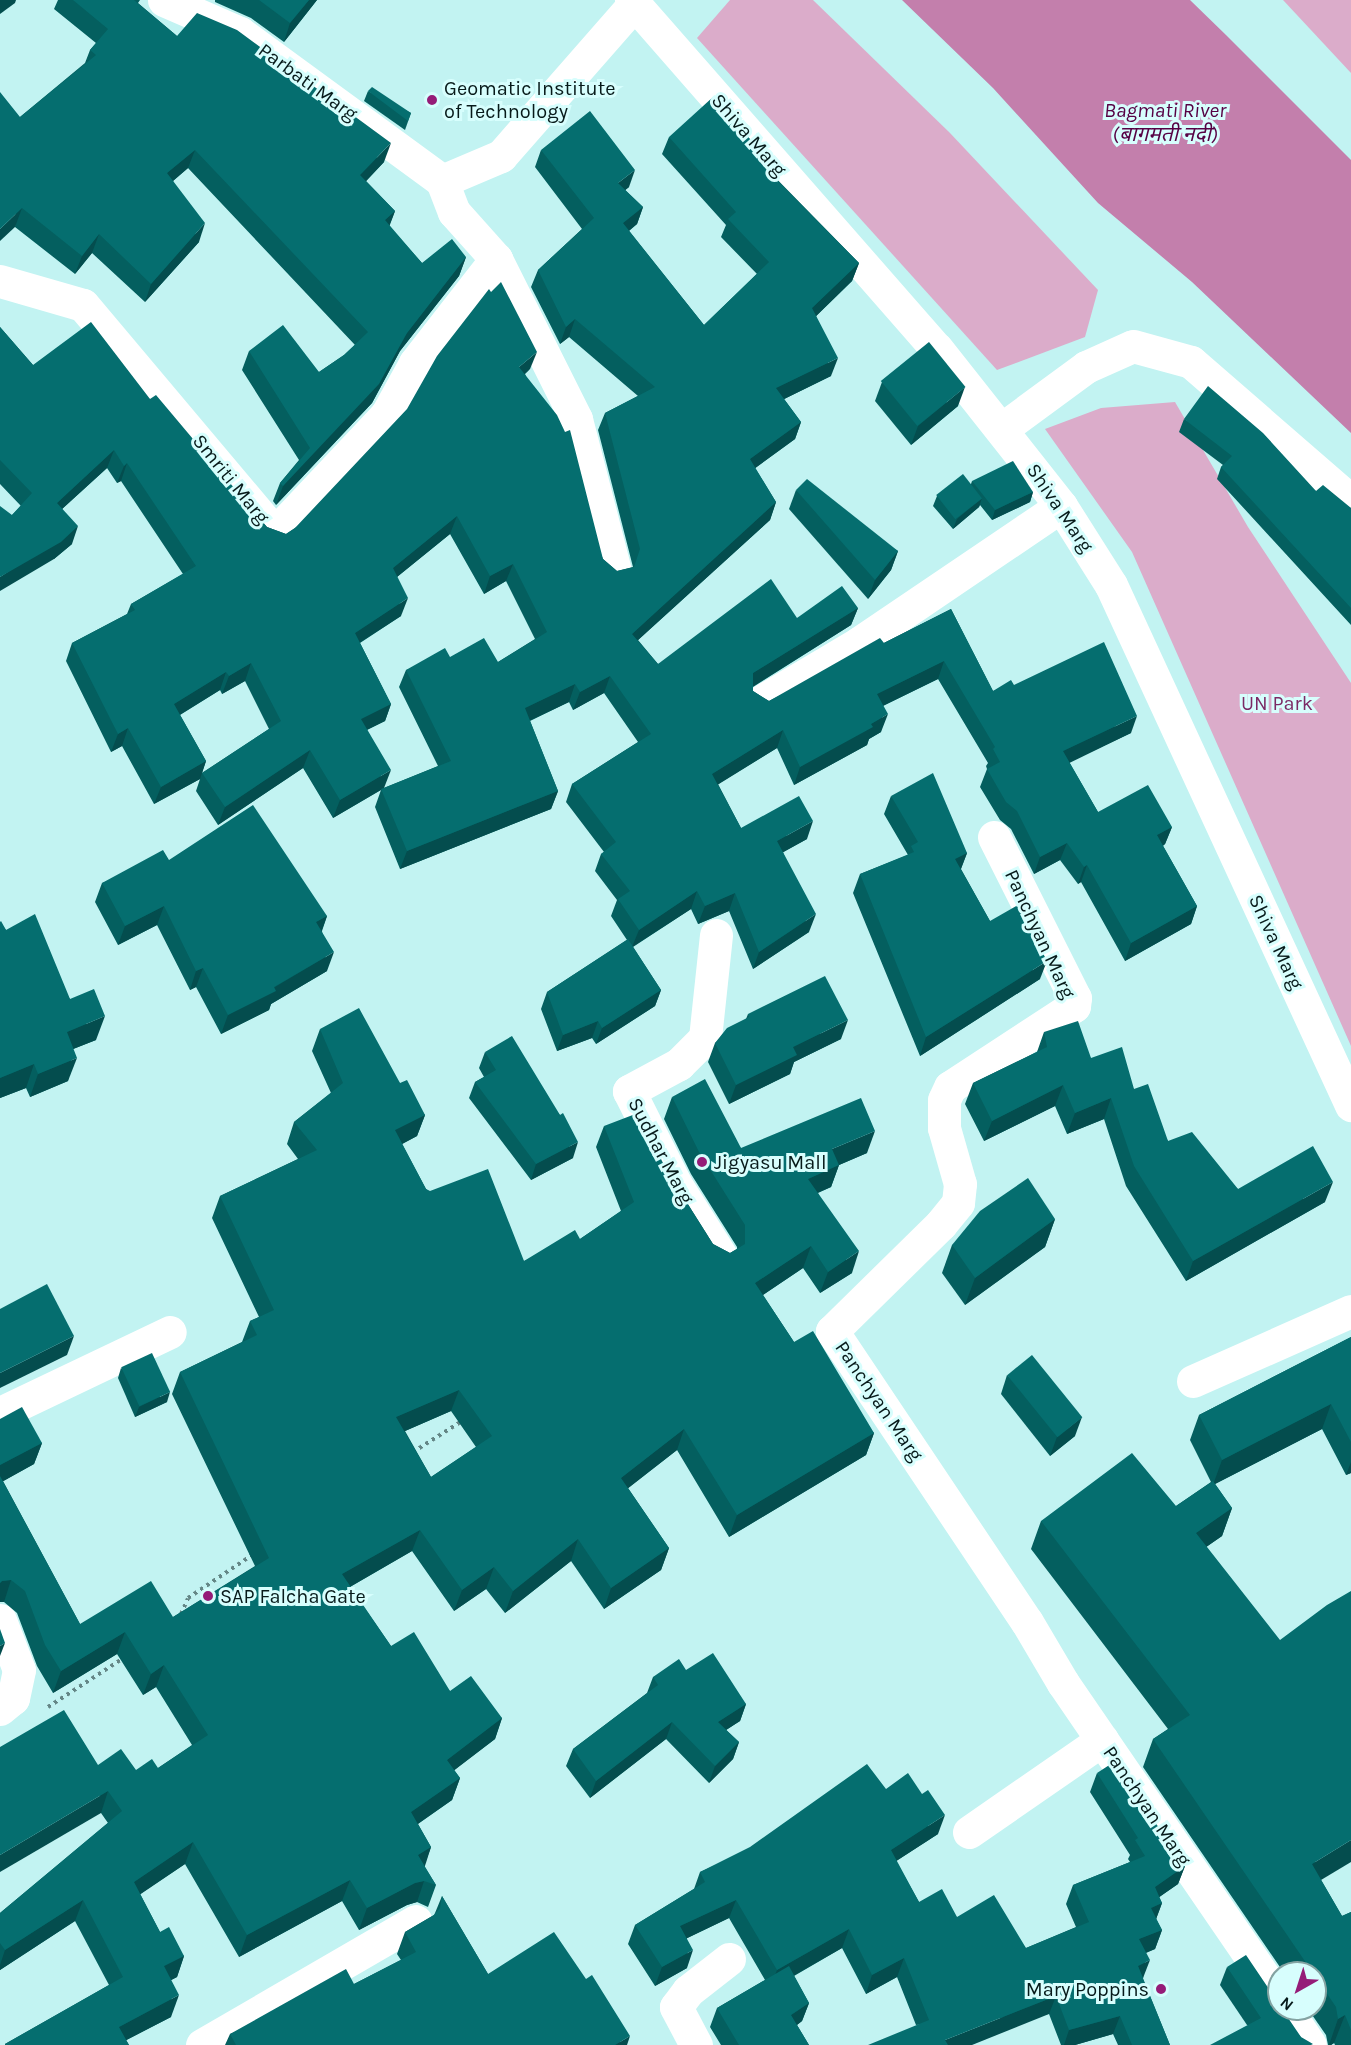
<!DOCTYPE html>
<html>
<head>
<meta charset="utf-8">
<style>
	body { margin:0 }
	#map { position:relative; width:1351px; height:2045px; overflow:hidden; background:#c2f3f2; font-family:Karla,"Noto Sans Devanagari",sans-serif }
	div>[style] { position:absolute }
	.green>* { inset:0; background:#dbacca }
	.water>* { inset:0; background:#c37fac }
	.path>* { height:4px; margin-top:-2px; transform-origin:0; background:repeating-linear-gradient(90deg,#648686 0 3px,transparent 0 7.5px) }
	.minor>* { height:33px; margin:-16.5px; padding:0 16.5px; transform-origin:16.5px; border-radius:16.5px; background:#fff }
	.wall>* { inset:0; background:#045f5f }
	.shaded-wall>* { inset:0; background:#044d4e }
	.building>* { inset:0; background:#056e6f; transform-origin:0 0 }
	.dots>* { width:16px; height:16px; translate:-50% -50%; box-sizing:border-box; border:3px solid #d7fefd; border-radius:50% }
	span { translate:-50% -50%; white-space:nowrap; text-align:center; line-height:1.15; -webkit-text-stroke:6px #d7fefd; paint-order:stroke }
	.street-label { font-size:20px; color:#071a1a }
	.poi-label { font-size:20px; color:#071a1a }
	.left { translate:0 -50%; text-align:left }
	.right { translate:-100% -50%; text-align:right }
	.park-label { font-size:20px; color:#7b2a65 }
	.water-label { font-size:21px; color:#560144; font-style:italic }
	.north { position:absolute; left:1267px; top:1961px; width:60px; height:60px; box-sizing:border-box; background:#d7fefd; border:2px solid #84a3a2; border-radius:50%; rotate:219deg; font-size:16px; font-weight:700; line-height:24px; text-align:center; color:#071a1a }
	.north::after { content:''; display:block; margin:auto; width:21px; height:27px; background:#951c78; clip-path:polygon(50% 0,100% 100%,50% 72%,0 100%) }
</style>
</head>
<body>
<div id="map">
	<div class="green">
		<i style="clip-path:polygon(730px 0,813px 0,950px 133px,1098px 290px,1085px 337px,997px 370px,697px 38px)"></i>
		<i style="clip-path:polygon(1283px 0,1351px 0,1351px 73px)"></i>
		<i style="clip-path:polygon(1175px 402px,1248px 527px,1351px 683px,1351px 1046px,1132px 552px,1045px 429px,1101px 408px)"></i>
	</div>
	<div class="water">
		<i style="clip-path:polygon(902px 0,1190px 0,1226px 35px,1351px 160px,1351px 433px,1192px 282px,1098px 203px,993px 88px)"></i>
	</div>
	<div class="path">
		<i style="left:413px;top:1452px;width:58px;rotate:-32.3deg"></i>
		<i style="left:181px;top:1614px;width:17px;rotate:-66deg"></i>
		<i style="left:188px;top:1598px;width:77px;rotate:-33.9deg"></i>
		<i style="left:48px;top:1707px;width:88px;rotate:-33deg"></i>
	</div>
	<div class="minor">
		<i style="left:164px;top:0;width:83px;rotate:23.5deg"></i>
		<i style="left:240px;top:33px;width:250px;rotate:36.2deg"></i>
		<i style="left:631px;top:0;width:464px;rotate:48.8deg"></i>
		<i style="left:937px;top:349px;width:200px;rotate:51.7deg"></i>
		<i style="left:1061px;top:506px;width:93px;rotate:57.7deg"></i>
		<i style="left:1111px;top:585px;width:573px;rotate:65.22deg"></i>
		<i style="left:442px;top:181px;width:33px;rotate:69deg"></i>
		<i style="left:454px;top:212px;width:63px;rotate:48.2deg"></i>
		<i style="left:496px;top:259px;width:179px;rotate:63.4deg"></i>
		<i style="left:576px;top:419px;width:157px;rotate:75.6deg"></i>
		<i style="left:442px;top:181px;width:64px;rotate:-23deg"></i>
		<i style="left:501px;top:156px;width:202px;rotate:-48.8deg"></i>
		<i style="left:0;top:281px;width:86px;rotate:16.1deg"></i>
		<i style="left:83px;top:305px;width:298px;rotate:49.9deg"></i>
		<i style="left:275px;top:533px;width:163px;rotate:-46.7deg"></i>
		<i style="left:387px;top:414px;width:58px;rotate:-61.2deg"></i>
		<i style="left:415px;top:363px;width:132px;rotate:-52.1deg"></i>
		<i style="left:1003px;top:428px;width:103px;rotate:-36.3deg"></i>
		<i style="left:1086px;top:367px;width:51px;rotate:-24.1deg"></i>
		<i style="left:1133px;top:346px;width:60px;rotate:15.4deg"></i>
		<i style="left:1191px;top:362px;width:212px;rotate:41deg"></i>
		<i style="left:763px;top:700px;width:112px;rotate:-30.7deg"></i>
		<i style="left:859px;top:643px;width:244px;rotate:-34.1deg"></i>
		<i style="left:994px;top:837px;width:180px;rotate:63.3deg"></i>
		<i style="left:1075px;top:998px;width:8px;rotate:97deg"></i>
		<i style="left:1074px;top:1006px;width:148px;rotate:146.8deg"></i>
		<i style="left:950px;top:1087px;width:14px;rotate:115deg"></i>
		<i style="left:944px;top:1100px;width:28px;rotate:90deg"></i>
		<i style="left:944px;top:1128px;width:58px;rotate:74.1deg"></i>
		<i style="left:960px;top:1184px;width:19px;rotate:96deg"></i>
		<i style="left:958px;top:1203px;width:27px;rotate:129deg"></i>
		<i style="left:941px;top:1224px;width:153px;rotate:135.5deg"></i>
		<i style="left:832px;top:1331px;width:350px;rotate:56.2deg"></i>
		<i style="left:1027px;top:1622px;width:71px;rotate:59.5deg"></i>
		<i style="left:1063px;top:1683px;width:383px;rotate:55.6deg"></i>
		<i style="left:716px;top:935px;width:104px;rotate:96.1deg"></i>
		<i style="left:705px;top:1038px;width:37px;rotate:135deg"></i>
		<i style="left:679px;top:1064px;width:57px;rotate:151.6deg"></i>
		<i style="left:629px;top:1091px;width:103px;rotate:63.4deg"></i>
		<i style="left:675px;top:1183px;width:86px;rotate:57.8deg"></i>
		<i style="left:1193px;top:1381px;width:173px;rotate:-23.9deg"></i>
		<i style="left:0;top:1413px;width:188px;rotate:-25.5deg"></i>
		<i style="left:0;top:1620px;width:53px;rotate:69.2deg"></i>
		<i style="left:19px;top:1670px;width:29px;rotate:102deg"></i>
		<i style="left:13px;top:1698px;width:17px;rotate:140deg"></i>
		<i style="left:969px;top:1832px;width:162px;rotate:-34.7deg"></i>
		<i style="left:1286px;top:2009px;width:43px;rotate:56.3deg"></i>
		<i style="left:202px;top:2045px;width:247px;rotate:-30.1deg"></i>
		<i style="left:696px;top:2045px;width:43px;rotate:-117.8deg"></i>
		<i style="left:676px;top:2007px;width:20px;rotate:-53deg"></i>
		<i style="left:688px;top:1991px;width:52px;rotate:-38deg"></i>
	</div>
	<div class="wall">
		<i style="clip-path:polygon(58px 0,140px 0,138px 3px,177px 36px,384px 162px,366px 181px,395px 211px,389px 226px,422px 263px,466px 257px,459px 276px,400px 351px,372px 403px,276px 505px,273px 501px,280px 483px,299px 460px,242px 370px,249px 351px,319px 372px,344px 355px,355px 345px,188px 168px,173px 181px,199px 242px,145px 302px,92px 253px,75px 274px,15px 227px,20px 117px,85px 63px,90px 50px,96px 43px,54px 9px)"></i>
		<i style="clip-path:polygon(215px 0,317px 0,284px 42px,251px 18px,215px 2px)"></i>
		<i style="clip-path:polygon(368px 91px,411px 113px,405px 130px,364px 101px)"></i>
		<i style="clip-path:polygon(evenodd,669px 137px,766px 157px,763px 165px,859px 263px,852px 281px,816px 316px,831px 376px,784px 399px,801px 422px,795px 439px,755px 468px,776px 502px,770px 520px,638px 640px,658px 664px,797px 618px,858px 608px,851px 625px,753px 687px,753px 691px,769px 701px,951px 609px,993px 691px,1014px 685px,1131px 733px,1069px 762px,1098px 812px,1172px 827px,1165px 844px,1163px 846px,1197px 906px,1191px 924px,1125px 961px,1081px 882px,1078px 884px,1060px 860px,1034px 874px,1011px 829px,1000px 820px,980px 787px,987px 769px,986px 766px,988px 763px,938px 679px,883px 706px,881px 732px,869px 739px,867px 745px,794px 785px,777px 748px,718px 784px,741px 828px,807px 839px,783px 852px,809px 932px,753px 969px,729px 911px,698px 924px,691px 909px,633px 947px,661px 990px,655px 1006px,596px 1044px,592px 1038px,557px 1051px,541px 1009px,547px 992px,627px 940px,611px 916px,617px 900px,595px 871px,601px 854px,604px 852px,566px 802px,572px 784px,638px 742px,604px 693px,573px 710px,569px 702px,530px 721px,558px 791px,551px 809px,400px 869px,375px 807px,381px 790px,333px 818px,303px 768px,218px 825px,196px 791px,202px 773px,269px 729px,245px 681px,222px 694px,220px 690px,180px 715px,206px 761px,200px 779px,154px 804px,122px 746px,111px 752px,66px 661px,72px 643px,127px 614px,131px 604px,183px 574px,121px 481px,117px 483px,107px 468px,62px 509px,72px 544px,54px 559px,12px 515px,21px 506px,0 484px,0 327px,33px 365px,150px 399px,267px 527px,286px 534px,295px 528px,530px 369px,525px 374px,603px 559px,617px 571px,633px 567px,598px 430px,605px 413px,638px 396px,569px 337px,560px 344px,531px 287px,538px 270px,582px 229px,535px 167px,541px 150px,629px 187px,625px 190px,643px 207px,637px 224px,629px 231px,704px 325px,757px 274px,721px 237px,726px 225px,662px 154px,669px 137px,450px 534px,484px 594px,506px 581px,535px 639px,498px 662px,450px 657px,406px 670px,399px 687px,438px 766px,384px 788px,367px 730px,385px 721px,391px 704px,360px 643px,401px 616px,397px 577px,450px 534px)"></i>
		<i style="clip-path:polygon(882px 382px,958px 406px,911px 445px,875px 401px)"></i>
		<i style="clip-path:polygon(1184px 419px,1316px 491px,1351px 508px,1351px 625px,1217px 479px,1221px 467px,1223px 465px,1179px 432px)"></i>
		<i style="clip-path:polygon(972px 481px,1033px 492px,1030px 502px,992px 520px,980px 505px,979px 507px,953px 529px,933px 506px,937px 496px,971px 484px)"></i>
		<i style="clip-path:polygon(796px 490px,898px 551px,891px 570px,868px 599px,789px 509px)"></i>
		<i style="clip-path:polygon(891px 796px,967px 853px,961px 869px,990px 921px,1040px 979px,920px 1056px,853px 893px,860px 874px,908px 855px,884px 814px)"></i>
		<i style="clip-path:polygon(169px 860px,327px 916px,322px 931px,327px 971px,271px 1004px,269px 1010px,221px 1034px,196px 987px,190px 990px,157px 925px,118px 945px,95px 902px,102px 883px)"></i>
		<i style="clip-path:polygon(0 922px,6px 930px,70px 999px,96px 1040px,73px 1049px,68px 1081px,30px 1097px,26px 1088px,0 1098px)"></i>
		<i style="clip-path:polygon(748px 1014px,841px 1039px,794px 1062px,790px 1074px,729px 1104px,708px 1062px,715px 1043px,746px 1019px)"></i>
		<i style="clip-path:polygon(evenodd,320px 1029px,400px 1083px,425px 1115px,417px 1136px,402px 1144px,426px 1189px,524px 1261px,580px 1239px,621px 1211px,596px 1147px,604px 1126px,667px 1171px,713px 1244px,730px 1253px,737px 1249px,737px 1247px,691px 1174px,664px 1119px,672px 1097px,741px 1148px,867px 1153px,839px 1165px,831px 1187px,818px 1193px,852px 1273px,820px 1293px,803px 1268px,763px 1295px,794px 1342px,874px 1433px,866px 1455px,729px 1537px,677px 1450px,628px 1488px,669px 1548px,661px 1570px,604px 1609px,571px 1561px,505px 1613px,486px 1589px,454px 1611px,412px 1551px,350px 1587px,391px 1646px,450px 1691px,502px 1718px,495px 1739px,454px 1770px,460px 1778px,452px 1800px,418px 1824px,431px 1847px,424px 1866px,436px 1885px,428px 1907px,417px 1902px,407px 1905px,359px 1930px,342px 1901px,239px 1957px,185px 1864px,140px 1894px,160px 1932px,184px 1956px,177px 1977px,171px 1980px,171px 2017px,126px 2040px,129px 2045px,5px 2045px,5px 2044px,109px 1985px,75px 1921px,0 1970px,0 1913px,108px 1823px,101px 1813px,98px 1765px,136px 1770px,158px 1768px,192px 1745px,156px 1687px,143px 1695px,117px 1654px,53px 1693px,37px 1666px,17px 1613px,4px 1602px,0 1602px,0 1419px,42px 1443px,34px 1464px,3px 1481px,80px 1624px,173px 1617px,255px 1566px,172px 1394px,180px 1372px,242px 1342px,250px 1321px,259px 1317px,212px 1218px,220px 1196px,298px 1159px,287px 1144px,294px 1122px,331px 1093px,312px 1051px,320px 1029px,451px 1411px,476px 1447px,431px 1477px,405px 1431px,451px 1411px)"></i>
		<i style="clip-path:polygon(1044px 1032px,1091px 1058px,1134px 1089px,1168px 1141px,1238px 1189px,1325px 1202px,1186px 1281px,1126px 1186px,1104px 1119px,1067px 1134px,1055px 1106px,984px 1141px,965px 1104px,973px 1083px,1037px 1052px)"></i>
		<i style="clip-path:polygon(485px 1052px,560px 1115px,573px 1158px,531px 1180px,469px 1098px,475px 1082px,484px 1077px,479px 1068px)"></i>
		<i style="clip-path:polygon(1055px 1219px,1045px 1247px,965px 1305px,942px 1273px,952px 1245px)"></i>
		<i style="clip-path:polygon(1351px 1337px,1351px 1473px,1346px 1475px,1322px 1429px,1215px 1484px,1232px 1508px,1222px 1536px,1206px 1547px,1321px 1880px,1342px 1916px,1351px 1912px,1351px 2045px,1335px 2045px,1334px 2043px,1331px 2045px,1328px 2045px,1326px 2035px,1308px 2009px,1315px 2009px,1315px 1973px,1284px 1973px,1143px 1767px,1153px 1739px,1168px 1729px,1031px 1549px,1041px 1521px,1176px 1506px,1211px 1482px,1190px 1440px,1199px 1415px)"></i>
		<i style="clip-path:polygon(121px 1368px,167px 1402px,135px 1417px,118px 1378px)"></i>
		<i style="clip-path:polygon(1007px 1375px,1075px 1436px,1050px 1456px,1001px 1394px)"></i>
		<i style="clip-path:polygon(686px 1670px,746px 1704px,740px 1721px,726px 1730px,739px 1742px,733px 1759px,709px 1783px,666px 1739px,590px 1798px,566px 1766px,573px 1749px,647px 1693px,653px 1677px)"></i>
		<i style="clip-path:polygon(1097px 1773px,1185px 1866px,1178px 1884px,1159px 1897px,1162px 1903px,1156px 1919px,1162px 1930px,1155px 1949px,1146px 1953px,1143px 1979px,1170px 2045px,1118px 2045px,1113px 2034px,1075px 2045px,1061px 2045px,1049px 2014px,916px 2025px,897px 1977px,866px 1994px,842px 1948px,794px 1976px,809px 2003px,802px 2021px,797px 2025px,809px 2045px,721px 2045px,710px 2027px,717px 2008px,765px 1980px,729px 1918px,687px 1938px,687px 1968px,655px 1986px,628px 1944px,635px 1925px,694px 1889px,700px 1872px,886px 1789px,938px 1834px,896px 1861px,919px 1902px,957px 1917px,1026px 1948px,1076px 1927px,1066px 1904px,1073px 1885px,1130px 1862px,1128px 1859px,1130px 1855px,1090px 1792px)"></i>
		<i style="clip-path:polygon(442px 1896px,488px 1974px,627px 2045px,225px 2045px,230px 2034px,354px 1984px,401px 1960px,397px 1954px,405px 1932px,434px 1915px,435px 1913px)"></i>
		<i style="clip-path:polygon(1227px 1967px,1301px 2037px,1247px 2025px,1220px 1985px)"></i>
	</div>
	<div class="shaded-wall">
		<i style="clip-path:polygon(0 0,16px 0,15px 3px,0 14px)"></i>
		<i style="clip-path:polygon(309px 0,317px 0,284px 42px,290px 23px)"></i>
		<i style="clip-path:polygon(391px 143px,384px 162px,354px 194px,360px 175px)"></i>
		<i style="clip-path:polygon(195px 150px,188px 168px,160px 192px,167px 173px)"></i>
		<i style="clip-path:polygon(635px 170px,629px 187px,612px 201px,618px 183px)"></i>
		<i style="clip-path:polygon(643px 207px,637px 224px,616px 241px,623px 223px)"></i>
		<i style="clip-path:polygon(22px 208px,15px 227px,0 241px,0 229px)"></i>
		<i style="clip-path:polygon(395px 211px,388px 230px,385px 220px)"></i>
		<i style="clip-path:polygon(205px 223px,199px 242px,145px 302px,151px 284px)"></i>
		<i style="clip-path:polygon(99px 234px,92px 253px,75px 274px,82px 256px)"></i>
		<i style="clip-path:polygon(466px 257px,459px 276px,400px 351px,372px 403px,276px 505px,283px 486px,407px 333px)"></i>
		<i style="clip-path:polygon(859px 263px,852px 281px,806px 326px,812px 308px)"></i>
		<i style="clip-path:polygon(575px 319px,569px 337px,560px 344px,566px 327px)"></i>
		<i style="clip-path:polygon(537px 352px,530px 369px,513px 384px,519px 367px)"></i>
		<i style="clip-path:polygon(838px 358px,831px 376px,770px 406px,776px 388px)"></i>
		<i style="clip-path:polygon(965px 387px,958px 406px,911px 445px,918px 426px)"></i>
		<i style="clip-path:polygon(801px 422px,795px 439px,743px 477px,750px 459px)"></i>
		<i style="clip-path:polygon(114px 450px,107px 468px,50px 520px,57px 503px)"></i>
		<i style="clip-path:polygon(127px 463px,121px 481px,117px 483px,124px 466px)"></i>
		<i style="clip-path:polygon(1033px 492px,1030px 502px,992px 520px,995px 510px)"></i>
		<i style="clip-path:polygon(982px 498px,979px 507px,953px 529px,957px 519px)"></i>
		<i style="clip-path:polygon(776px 502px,770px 520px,626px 651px,632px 634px)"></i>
		<i style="clip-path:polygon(457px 516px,450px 534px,387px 585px,393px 568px)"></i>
		<i style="clip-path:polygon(78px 526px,72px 544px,54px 559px,0 591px,0 577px)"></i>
		<i style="clip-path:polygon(898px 551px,891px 570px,868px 599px,875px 580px)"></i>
		<i style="clip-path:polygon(513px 564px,506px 581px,484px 594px,490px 576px)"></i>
		<i style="clip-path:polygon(408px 598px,401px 616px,348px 650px,355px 633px)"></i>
		<i style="clip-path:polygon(858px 608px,851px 625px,747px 690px,753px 673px)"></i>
		<i style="clip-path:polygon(944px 661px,938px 679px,870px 712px,877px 694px)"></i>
		<i style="clip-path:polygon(251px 663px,245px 681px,222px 694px,229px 676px)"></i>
		<i style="clip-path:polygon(226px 672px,220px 690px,168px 722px,174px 704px)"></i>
		<i style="clip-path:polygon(610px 676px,604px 693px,573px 710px,580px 692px)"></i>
		<i style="clip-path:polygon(575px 684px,569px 702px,518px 726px,525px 708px)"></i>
		<i style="clip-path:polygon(391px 704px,385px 721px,354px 736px,361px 719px)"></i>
		<i style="clip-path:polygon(888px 714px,881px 732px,869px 739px,867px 745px,794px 785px,800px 767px,871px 724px)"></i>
		<i style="clip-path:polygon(1137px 716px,1131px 733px,1057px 769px,1063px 751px)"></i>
		<i style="clip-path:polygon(128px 728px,122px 746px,111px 752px,118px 734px)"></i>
		<i style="clip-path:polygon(783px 730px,777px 748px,706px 792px,712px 774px)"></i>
		<i style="clip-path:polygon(310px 750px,303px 768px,218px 825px,225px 807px)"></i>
		<i style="clip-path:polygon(206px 761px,200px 779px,154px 804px,161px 787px)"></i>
		<i style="clip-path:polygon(391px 770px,384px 788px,333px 818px,340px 800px)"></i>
		<i style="clip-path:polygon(558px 791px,551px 809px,400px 869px,407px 851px)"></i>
		<i style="clip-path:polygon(813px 821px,807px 839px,771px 859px,777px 841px)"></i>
		<i style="clip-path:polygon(1172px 827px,1165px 844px,1151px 852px,1157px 835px)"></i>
		<i style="clip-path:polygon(1067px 843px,1060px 860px,1034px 874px,1040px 857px)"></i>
		<i style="clip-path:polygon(967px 853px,960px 871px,955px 859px)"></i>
		<i style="clip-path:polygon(1087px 865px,1081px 882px,1078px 884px,1084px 867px)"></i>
		<i style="clip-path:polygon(697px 891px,691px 909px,632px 947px,639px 930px)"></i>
		<i style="clip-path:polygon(735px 893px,729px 911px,698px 924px,705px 906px)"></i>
		<i style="clip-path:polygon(164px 906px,157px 925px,118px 945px,125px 926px)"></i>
		<i style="clip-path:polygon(1197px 906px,1191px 924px,1125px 961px,1131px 943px)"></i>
		<i style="clip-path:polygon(816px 914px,809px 932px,753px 969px,759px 952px)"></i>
		<i style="clip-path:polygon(327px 916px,320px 935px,316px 922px)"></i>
		<i style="clip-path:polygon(334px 952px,327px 971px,271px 1004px,269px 1010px,221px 1034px,228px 1015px)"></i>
		<i style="clip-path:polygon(1047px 961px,1040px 979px,920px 1056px,926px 1037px)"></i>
		<i style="clip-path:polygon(203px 968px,196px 987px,190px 990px,196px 971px)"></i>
		<i style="clip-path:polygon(661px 990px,655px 1006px,596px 1044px,602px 1028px)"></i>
		<i style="clip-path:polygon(105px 1016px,96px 1040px,58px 1055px,67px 1032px)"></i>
		<i style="clip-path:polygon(848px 1020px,841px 1039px,794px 1062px,790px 1074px,729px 1104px,736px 1085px,793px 1047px)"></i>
		<i style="clip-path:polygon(598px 1021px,592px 1038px,557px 1051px,563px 1035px)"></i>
		<i style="clip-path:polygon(77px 1058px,68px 1081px,30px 1097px,38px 1074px)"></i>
		<i style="clip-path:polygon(34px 1064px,26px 1088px,0 1098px,0 1078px)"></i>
		<i style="clip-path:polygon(1063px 1085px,1055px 1106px,984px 1141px,992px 1121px)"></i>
		<i style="clip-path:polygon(1111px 1098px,1104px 1119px,1067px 1134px,1075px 1113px)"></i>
		<i style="clip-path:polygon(425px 1115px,417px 1136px,387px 1152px,395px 1130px)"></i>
		<i style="clip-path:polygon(875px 1131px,867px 1153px,825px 1171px,832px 1149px)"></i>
		<i style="clip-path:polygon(578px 1142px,573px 1158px,531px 1180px,536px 1164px)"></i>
		<i style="clip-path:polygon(839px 1165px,831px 1187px,800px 1200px,808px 1179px)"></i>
		<i style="clip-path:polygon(1333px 1182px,1325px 1202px,1186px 1281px,1193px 1261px)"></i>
		<i style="clip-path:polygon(1055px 1219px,1045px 1247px,965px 1305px,975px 1278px)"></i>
		<i style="clip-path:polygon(811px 1246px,803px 1268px,748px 1305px,755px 1283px)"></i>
		<i style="clip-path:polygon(859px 1251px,852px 1273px,820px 1293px,828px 1272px)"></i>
		<i style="clip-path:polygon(74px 1336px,67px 1355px,0 1388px,0 1373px)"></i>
		<i style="clip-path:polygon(459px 1390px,451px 1411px,389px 1438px,396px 1417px)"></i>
		<i style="clip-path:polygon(170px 1392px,167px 1402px,135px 1417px,139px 1407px)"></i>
		<i style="clip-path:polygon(1331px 1404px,1322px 1429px,1213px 1485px,1222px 1460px)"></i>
		<i style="clip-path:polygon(1082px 1417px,1075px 1436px,1050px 1456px,1057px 1437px)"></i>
		<i style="clip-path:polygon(684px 1429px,677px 1450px,613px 1500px,621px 1478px)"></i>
		<i style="clip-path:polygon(874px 1433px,866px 1455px,729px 1537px,737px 1515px)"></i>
		<i style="clip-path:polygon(42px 1443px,34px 1464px,0 1483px,0 1465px)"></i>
		<i style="clip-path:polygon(1351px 1462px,1351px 1473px,1346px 1475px)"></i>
		<i style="clip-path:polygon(1232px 1508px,1222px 1536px,1186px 1561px,1196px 1533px)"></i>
		<i style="clip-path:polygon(420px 1530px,412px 1551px,334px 1596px,342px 1574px)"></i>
		<i style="clip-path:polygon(578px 1539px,571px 1561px,505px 1613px,513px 1591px)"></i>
		<i style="clip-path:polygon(669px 1548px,661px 1570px,604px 1609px,611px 1588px)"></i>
		<i style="clip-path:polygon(494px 1567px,486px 1589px,454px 1611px,462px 1590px)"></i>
		<i style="clip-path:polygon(11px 1580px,4px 1602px,0 1602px,0 1583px,2px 1581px)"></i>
		<i style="clip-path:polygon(125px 1632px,117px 1654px,53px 1693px,61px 1671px)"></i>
		<i style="clip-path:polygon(5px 1643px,0 1656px,0 1646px)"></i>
		<i style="clip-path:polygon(164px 1665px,156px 1687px,143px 1695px,151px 1674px)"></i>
		<i style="clip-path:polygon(746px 1704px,740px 1721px,712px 1739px,718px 1722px)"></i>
		<i style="clip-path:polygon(502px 1718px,495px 1739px,439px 1782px,447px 1760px)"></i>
		<i style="clip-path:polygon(672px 1722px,666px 1739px,590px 1798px,596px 1781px)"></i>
		<i style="clip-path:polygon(739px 1742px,733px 1759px,709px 1783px,715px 1766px)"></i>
		<i style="clip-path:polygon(460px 1778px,452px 1800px,403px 1834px,411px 1812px)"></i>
		<i style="clip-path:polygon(108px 1791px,101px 1813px,0 1872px,0 1855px)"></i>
		<i style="clip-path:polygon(945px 1815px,938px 1834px,884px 1869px,891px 1850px)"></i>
		<i style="clip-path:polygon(1351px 1840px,1351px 1862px,1301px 1892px,1312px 1864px)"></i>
		<i style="clip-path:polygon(193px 1842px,185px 1864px,126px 1904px,134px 1882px)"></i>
		<i style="clip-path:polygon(431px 1847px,424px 1869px,418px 1855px)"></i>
		<i style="clip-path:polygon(1185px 1866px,1178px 1884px,1148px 1905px,1155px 1887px)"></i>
		<i style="clip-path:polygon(350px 1880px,342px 1901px,239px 1957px,247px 1935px)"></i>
		<i style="clip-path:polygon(424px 1881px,417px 1902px,407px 1905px,359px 1930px,367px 1908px,415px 1883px)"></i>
		<i style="clip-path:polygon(83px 1900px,75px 1921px,0 1970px,0 1965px,5px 1950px)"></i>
		<i style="clip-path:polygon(736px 1900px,729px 1918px,673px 1945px,680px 1926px)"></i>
		<i style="clip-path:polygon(1162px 1903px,1155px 1922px,1151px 1908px)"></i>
		<i style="clip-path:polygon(849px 1929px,842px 1948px,770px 1989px,777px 1970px)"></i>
		<i style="clip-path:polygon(1162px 1930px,1155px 1949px,1132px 1958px,1139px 1939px)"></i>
		<i style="clip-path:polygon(693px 1950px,687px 1968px,655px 1986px,662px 1967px)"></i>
		<i style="clip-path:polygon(184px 1956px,177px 1977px,156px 1988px,164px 1966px)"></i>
		<i style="clip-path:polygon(904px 1958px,897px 1977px,866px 1994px,872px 1975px)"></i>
		<i style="clip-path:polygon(1150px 1960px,1143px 1978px,1138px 1966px)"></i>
		<i style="clip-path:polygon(179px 1995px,171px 2017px,117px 2045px,119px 2027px)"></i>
		<i style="clip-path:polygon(1056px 1996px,1049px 2014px,972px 2045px,943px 2045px,945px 2040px)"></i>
		<i style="clip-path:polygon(809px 2003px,802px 2021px,785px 2034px,791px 2015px)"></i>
		<i style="clip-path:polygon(1345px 2015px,1334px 2043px,1331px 2045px,1329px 2045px,1338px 2019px)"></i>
		<i style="clip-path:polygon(1120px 2016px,1113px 2034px,1075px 2045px,1064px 2045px,1069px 2030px)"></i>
		<i style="clip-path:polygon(630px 2036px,627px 2045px,615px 2045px)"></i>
	</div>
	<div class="building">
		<i style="clip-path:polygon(73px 0,134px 0,177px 36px,197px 13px,237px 30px,391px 143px,360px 175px,395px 211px,385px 220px,422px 263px,452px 239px,466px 257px,407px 333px,379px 384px,283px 486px,280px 483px,310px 448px,249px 351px,283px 325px,319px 372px,344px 355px,368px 332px,195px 150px,167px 173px,205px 223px,151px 284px,99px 234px,82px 256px,22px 208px,0 229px,0 92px,20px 117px,96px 55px,90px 50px,108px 29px)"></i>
		<i style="clip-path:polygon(259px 0,309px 0,290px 23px)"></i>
		<i style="clip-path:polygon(372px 87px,411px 113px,408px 121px,368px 91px)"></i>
		<i style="clip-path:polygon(713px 97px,766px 157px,760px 163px,859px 263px,812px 308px,838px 358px,776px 388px,801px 422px,750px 459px,776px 502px,632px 634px,658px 664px,771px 579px,797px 618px,842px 586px,858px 608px,753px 673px,753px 691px,769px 701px,880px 638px,884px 643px,951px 609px,993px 691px,1011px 680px,1014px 685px,1104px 642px,1137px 716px,1063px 751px,1098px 812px,1148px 785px,1172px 827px,1157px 835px,1197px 906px,1131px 943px,1087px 865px,1084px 867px,1067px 843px,1040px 857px,1017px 811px,1006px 802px,987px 769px,1000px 762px,993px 749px,995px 747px,944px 661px,877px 694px,888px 714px,871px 724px,873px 727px,800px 767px,783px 730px,712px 774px,741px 828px,799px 796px,813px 821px,777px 841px,816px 914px,759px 952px,735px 893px,705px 906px,697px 891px,639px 930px,618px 899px,630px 891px,601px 854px,616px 842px,572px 784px,651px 734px,610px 676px,580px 692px,575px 684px,525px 708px,558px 791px,407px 851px,381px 789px,451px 761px,406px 670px,445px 648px,450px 657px,484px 638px,498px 662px,547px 632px,513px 564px,490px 576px,457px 516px,393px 568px,408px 598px,355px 633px,391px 704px,361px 719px,391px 770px,340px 800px,310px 750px,225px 807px,202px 773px,281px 721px,251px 663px,229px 676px,226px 672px,174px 704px,206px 761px,161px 787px,128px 728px,118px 734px,72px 643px,135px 610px,131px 604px,196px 566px,127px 463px,124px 466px,114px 450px,57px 503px,78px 526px,61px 542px,0 577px,0 506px,12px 515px,32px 493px,0 460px,0 327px,33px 365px,91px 322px,150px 399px,156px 395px,267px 527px,286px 534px,295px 528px,407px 409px,437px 356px,489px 289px,491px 292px,501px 282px,537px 352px,519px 367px,557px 415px,565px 432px,570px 430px,603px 559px,617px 571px,634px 567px,640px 549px,605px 413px,655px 387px,575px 319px,566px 327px,538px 270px,594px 218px,541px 150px,590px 111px,635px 170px,618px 183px,643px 207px,623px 223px,704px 325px,769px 262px,728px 219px,736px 212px,669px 137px)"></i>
		<i style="left:929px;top:342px;width:58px;height:62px;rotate:51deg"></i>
		<i style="clip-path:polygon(1208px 386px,1263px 433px,1316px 491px,1323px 485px,1351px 508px,1351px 608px,1221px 467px,1232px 456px,1184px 419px)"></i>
		<i style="clip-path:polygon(1013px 461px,1033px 492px,995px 510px,972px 481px)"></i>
		<i style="left:963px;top:474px;width:31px;height:34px;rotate:52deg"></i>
		<i style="clip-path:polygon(807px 479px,898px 551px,875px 580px,796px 490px)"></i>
		<i style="clip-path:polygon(933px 773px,967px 853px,955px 859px,990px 921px,1018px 905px,1047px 961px,926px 1037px,860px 874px,914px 852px,911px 846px,918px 842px,891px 796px)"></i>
		<i style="clip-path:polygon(253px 805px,327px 916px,316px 922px,334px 952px,274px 987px,276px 991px,228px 1015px,203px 968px,196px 971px,164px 906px,125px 926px,102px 883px,163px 850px,169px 860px)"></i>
		<i style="clip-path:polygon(35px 914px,70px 999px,94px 989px,105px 1016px,67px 1032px,77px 1058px,38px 1074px,34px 1064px,0 1078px,0 922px,1px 921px,6px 930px)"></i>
		<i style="clip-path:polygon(628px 939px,661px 990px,602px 1028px,598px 1021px,563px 1035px,547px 992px)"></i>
		<i style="clip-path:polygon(825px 976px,848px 1020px,793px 1047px,797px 1055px,736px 1085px,715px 1043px,727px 1028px,749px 1017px,748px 1014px)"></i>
		<i style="clip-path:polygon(evenodd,359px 1008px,400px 1083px,407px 1080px,425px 1115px,395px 1130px,426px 1189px,430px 1191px,488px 1169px,524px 1261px,575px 1230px,580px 1239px,634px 1202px,604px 1126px,638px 1113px,667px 1171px,713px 1244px,730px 1253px,745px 1244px,745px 1225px,699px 1152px,672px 1097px,705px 1079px,741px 1148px,861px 1098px,875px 1131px,832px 1149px,839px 1165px,808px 1179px,859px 1251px,828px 1272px,811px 1246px,755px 1283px,794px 1342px,813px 1331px,874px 1433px,737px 1515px,684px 1429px,621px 1478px,669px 1548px,611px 1588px,578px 1539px,513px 1591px,494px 1567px,462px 1590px,420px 1530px,342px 1574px,391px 1646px,414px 1632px,450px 1691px,471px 1676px,502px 1718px,447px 1760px,460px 1778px,411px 1812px,431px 1847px,418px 1855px,436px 1885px,424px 1881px,415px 1883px,367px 1908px,350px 1880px,247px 1935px,193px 1842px,134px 1882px,160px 1932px,169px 1927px,184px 1956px,164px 1966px,179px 1995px,119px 2027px,129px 2045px,6px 2045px,5px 2044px,123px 1977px,83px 1900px,5px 1950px,0 1943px,0 1913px,122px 1811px,108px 1791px,0 1855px,0 1747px,64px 1710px,98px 1765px,121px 1749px,136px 1770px,152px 1759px,158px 1768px,208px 1735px,164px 1665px,151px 1674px,125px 1632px,61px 1671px,45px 1645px,25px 1591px,11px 1580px,2px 1581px,0 1583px,0 1476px,80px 1624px,151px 1581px,173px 1617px,269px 1558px,180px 1372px,257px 1335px,250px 1321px,274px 1310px,220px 1196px,317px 1150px,294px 1122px,343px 1083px,320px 1029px,359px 1008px,459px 1390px,492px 1436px,431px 1477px,396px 1417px,459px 1390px)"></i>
		<i style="clip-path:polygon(1078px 1021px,1091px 1058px,1122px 1047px,1134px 1089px,1148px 1084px,1168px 1141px,1192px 1132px,1238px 1189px,1313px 1146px,1333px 1182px,1193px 1261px,1134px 1166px,1111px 1098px,1075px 1113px,1063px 1085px,992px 1121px,973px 1083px,1047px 1047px,1044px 1032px)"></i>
		<i style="clip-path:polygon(512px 1036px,560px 1115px,563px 1113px,578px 1142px,536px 1164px,475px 1082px,496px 1070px,485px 1052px)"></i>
		<i style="clip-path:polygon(1028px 1178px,1055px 1219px,975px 1278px,952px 1245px,980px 1211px)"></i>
		<i style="clip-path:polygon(47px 1284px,74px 1336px,0 1373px,0 1309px)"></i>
		<i style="clip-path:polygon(1351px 1337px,1351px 1442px,1331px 1404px,1222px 1460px,1199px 1415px)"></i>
		<i style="left:152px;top:1353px;width:43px;height:34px;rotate:65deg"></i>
		<i style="left:1032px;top:1355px;width:80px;height:32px;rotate:51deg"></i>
		<i style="clip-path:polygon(22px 1407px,42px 1443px,0 1465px,0 1419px)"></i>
		<i style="clip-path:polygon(1132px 1453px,1176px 1506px,1213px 1481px,1232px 1508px,1196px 1533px,1280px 1640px,1327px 1605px,1351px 1591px,1351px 1840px,1312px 1864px,1342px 1916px,1351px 1912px,1351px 2030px,1345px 2015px,1338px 2019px,1336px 2007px,1315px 1976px,1315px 1973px,1313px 1973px,1153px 1739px,1190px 1715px,1041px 1521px)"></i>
		<i style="clip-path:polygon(0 1629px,5px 1643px,0 1646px)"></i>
		<i style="clip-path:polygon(713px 1653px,746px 1704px,718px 1722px,739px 1742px,715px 1766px,672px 1722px,596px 1781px,573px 1749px,658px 1685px,653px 1677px,679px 1659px,686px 1670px)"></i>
		<i style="clip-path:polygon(1114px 1762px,1185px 1866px,1155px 1887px,1162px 1903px,1151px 1908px,1162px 1930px,1139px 1939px,1150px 1960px,1138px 1966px,1170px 2045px,1132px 2045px,1120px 2016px,1069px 2030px,1056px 1996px,945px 2040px,948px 2045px,868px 2045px,929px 2020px,904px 1958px,872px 1975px,849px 1929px,777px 1970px,736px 1900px,680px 1926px,693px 1950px,662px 1967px,635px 1925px,705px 1882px,700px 1872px,750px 1847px,867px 1764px,886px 1789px,908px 1773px,922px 1794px,928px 1790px,945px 1815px,891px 1850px,919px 1902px,942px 1889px,957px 1917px,994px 1895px,1026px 1948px,1089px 1922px,1073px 1885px,1145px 1856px,1135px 1840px,1138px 1838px,1097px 1773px)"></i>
		<i style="clip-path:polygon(442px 1896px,488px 1974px,554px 1932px,586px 1979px,592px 1975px,630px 2036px,615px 2045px,236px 2045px,230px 2034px,346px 1969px,354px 1984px,416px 1952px,405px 1932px,434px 1915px,440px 1908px)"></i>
		<i style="clip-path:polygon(1246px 1955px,1279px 2004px,1279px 2009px,1282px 2009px,1301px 2037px,1313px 2044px,1311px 2045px,1210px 2045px,1261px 2018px,1227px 1967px)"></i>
		<i style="clip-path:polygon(789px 1966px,809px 2003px,791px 2015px,809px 2045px,739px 2045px,717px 2008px)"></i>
	</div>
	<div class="dots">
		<i style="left:432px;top:100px;background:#951c78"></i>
		<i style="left:702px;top:1162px;background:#951c78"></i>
		<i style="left:208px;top:1596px;background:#951c78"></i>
		<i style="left:1161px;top:1989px;background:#951c78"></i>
	</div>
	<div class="street-label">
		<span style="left:308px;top:82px;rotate:36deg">Parbati Marg</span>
		<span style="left:749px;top:135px;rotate:49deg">Shiva Marg</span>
		<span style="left:231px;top:479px;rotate:51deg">Smriti Marg</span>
		<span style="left:1060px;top:508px;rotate:56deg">Shiva Marg</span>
		<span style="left:1040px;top:934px;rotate:65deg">Panchyan Marg</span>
		<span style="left:1276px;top:942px;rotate:65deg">Shiva Marg</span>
		<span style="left:661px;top:1151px;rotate:62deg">Sudhar Marg</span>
		<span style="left:879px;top:1401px;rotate:56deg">Panchyan Marg</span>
		<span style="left:1147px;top:1806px;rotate:56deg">Panchyan Marg</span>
	</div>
	<div class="poi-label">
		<span class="left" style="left:444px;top:100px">Geomatic Institute<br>of Technology</span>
		<span class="left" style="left:714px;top:1162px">Jigyasu Mall</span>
		<span class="left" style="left:220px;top:1596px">SAP Falcha Gate</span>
		<span class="right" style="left:1149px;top:1989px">Mary Poppins</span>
	</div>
	<div class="park-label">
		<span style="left:1277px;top:703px">UN Park</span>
	</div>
	<div class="water-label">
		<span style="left:1165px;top:122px">Bagmati River<br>(बागमती नदी)</span>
	</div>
	<div class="north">N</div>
</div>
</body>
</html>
